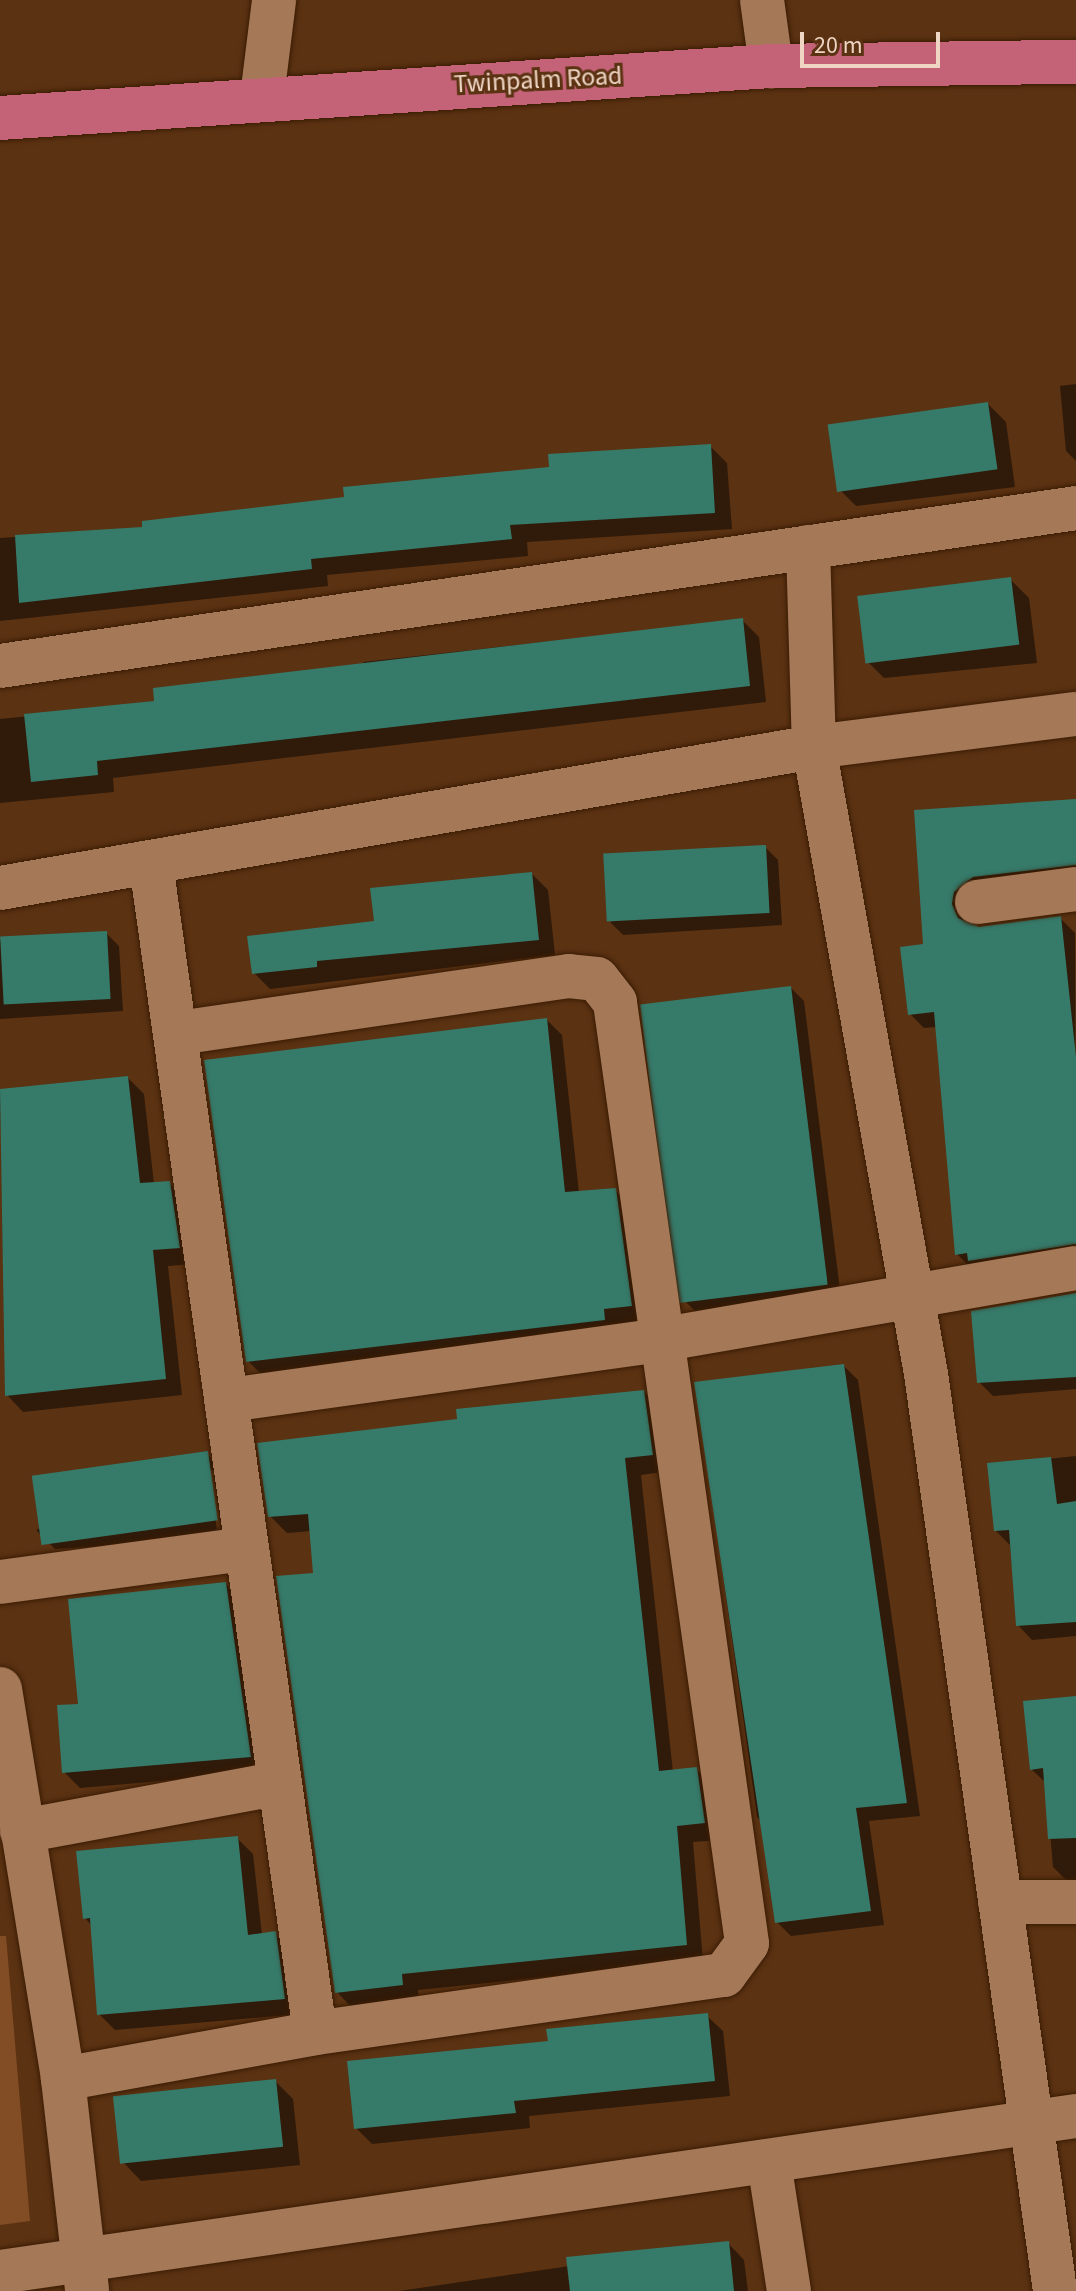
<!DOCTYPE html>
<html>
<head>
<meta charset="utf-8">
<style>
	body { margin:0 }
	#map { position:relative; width:1076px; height:2291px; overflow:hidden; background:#5b3212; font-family:"Source Sans 3",sans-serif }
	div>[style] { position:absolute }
	.green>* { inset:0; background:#824d24 }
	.shadow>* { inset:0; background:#0007 }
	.building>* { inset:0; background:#367a6a; transform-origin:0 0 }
	.roads { filter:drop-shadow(0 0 2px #3a1c04) drop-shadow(0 0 2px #3a1c04) }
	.minor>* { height:44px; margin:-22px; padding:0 22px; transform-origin:22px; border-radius:22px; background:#a57857 }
	.major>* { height:44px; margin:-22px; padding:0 22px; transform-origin:22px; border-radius:22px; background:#c46278 }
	span { translate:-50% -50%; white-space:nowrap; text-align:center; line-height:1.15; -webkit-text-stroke:6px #5b3212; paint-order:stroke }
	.street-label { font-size:26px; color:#eed5c4 }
	.scale { position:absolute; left:800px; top:32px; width:140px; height:36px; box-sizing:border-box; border:4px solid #eed5c4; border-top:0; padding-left:10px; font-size:24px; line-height:28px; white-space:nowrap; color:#eed5c4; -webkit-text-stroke:6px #5b3212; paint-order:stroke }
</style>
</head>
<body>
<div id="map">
	<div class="green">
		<i style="clip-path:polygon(0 1936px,6px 1936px,30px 2221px,0 2225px)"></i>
	</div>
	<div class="shadow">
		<i style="clip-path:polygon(1076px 384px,1076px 461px,1066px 451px,1060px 386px)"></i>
		<i style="clip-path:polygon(988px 404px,1006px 422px,1015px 487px,856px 506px,837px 487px)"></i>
		<i style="clip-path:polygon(710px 446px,727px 463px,732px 529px,527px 542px,528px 556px,327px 575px,328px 586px,0 621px,0 538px,144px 528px)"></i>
		<i style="clip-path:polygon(1010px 579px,1029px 598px,1037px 663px,884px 678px,866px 660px)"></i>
		<i style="clip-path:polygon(742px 620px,759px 637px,766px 702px,113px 778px,114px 792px,0 803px,0 719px,157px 703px,364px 668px,363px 662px)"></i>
		<i style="clip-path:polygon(1076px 801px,1076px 881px,975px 897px,966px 920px,979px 929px,1060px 918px,1075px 933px,1076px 1259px,971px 1268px,957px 1254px,937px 1027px,924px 1028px,910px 1014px,925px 946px,916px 812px)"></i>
		<i style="clip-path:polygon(765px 847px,778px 860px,782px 925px,623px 935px,610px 922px)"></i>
		<i style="clip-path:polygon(532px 874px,548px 890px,555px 955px,270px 989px,254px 973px,376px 922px)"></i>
		<i style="clip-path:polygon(106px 933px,119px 946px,123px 1011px,0 1019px,0 940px)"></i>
		<i style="clip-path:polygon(791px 988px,804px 1001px,841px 1298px,697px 1313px,684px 1300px)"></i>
		<i style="clip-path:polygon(547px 1020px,562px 1035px,579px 1193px,615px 1190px,631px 1206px,647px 1321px,264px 1377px,248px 1361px)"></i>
		<i style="clip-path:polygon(128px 1078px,144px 1094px,154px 1184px,169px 1183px,186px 1199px,195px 1264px,168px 1266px,182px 1395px,23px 1412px,7px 1395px,0 1091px)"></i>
		<i style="clip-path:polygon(1076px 1295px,1076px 1389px,993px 1396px,979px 1382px)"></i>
		<i style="clip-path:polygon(844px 1366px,858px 1380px,920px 1816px,869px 1821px,884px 1925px,791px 1936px,777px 1922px,764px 1824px,757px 1817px,696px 1383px)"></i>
		<i style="clip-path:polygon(644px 1392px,660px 1409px,669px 1471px,641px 1475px,673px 1772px,696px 1769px,713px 1786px,721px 1840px,693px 1842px,703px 1961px,418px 1990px,419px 2002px,353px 2009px,337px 1992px,312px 1531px,287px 1533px,270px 1516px,459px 1420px)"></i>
		<i style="clip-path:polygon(evenodd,207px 1454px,226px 1472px,235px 1538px,55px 1549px,36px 1530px,207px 1454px,209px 1470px,213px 1470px,221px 1529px,217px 1530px,209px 1470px)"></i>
		<i style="clip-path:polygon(1076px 1456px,1076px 1636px,1032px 1640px,1018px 1625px,1010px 1545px,996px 1531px,989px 1465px)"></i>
		<i style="clip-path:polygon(226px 1584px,242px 1600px,266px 1772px,80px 1788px,64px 1772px,81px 1706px)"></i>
		<i style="clip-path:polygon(1076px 1698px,1076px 1883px,1069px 1883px,1053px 1867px,1046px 1783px,1031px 1769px)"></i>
		<i style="clip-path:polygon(237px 1838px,253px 1854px,262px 1935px,275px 1934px,291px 1949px,300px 2014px,115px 2030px,99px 2014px,93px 1927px,85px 1918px)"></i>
		<i style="clip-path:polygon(707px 2016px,723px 2031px,730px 2096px,529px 2116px,530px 2128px,372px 2144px,356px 2128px,550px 2043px)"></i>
		<i style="clip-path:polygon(275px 2081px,293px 2099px,300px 2165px,141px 2181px,123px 2162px)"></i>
		<i style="clip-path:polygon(728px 2243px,744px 2260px,748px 2291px,399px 2291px)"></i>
	</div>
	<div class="building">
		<i style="left:988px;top:402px;width:68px;height:162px;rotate:82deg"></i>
		<i style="clip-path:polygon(711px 444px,715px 513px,510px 525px,512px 539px,311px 559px,312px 569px,19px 603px,15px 535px,142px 527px,142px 521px,344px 497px,343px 487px,549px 467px,548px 454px)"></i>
		<i style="left:1011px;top:577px;width:68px;height:155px;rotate:83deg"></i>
		<i style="clip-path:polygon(743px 618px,750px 686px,97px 761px,98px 775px,31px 782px,24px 714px,154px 701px,153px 688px)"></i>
		<i style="clip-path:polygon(1076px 799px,1076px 865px,973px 877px,954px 892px,952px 904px,958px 918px,979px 927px,1061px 916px,1076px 1057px,1076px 1244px,968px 1261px,967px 1253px,955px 1255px,934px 1012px,908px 1015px,900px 947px,923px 944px,914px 810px)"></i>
		<i style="left:766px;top:845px;width:68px;height:163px;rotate:87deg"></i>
		<i style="clip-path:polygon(532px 872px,539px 940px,317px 961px,317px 967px,252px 974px,247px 936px,374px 921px,370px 888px)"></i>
		<i style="left:107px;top:931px;width:68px;height:107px;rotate:87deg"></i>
		<i style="left:791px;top:986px;width:301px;height:152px;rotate:83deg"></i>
		<i style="clip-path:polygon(547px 1018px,565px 1192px,616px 1188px,632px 1306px,604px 1309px,605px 1320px,246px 1362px,204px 1060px)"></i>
		<i style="clip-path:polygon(128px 1076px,140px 1183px,170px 1181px,180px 1248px,153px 1250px,166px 1379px,5px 1396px,0 1089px)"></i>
		<i style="clip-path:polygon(1076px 1293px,1076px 1377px,977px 1383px,971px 1311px)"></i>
		<i style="clip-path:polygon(844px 1364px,907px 1803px,856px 1808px,871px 1911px,775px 1923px,694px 1382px)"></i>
		<i style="clip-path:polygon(644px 1390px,653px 1455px,625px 1458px,659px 1771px,697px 1767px,705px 1823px,677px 1826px,687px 1945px,402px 1974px,403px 1985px,335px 1993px,276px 1576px,313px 1573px,308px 1514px,268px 1517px,257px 1443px,457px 1419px,456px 1409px)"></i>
		<i style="left:208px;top:1451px;width:70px;height:178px;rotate:82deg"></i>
		<i style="clip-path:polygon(1051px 1457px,1057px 1504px,1076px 1501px,1076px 1622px,1016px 1626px,1009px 1530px,994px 1531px,987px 1463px)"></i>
		<i style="clip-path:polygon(226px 1582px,251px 1757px,62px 1773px,57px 1705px,78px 1704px,68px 1599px)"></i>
		<i style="clip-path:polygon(1076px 1696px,1076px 1838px,1048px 1839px,1043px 1768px,1030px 1770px,1023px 1701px)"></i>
		<i style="clip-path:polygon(238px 1836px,248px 1935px,276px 1931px,285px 1999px,97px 2015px,90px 1918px,83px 1919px,76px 1851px)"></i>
		<i style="clip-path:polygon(708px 2013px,715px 2081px,514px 2101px,516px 2113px,354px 2129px,347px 2061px,548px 2041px,546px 2029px)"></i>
		<i style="left:276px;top:2079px;width:68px;height:164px;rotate:84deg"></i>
		<i style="clip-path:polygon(729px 2241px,734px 2291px,570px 2291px,566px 2257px)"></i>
	</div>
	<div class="roads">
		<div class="minor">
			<i style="left:762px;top:0;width:67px;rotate:82.2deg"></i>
			<i style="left:262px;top:97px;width:98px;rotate:-82.9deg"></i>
			<i style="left:808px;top:547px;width:200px;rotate:88.3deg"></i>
			<i style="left:814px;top:747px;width:637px;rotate:79.87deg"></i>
			<i style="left:926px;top:1374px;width:926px;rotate:81.99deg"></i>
			<i style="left:0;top:666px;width:1088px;rotate:-8.35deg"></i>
			<i style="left:151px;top:864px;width:1180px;rotate:82.01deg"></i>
			<i style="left:0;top:888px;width:826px;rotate:-9.83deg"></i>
			<i style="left:814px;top:747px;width:264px;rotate:-7.2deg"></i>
			<i style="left:977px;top:902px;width:100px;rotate:-7.5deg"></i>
			<i style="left:229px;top:1400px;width:434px;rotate:-7.9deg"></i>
			<i style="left:659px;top:1340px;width:423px;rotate:-9.8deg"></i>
			<i style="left:0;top:1582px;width:245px;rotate:-7.7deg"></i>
			<i style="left:0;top:1689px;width:395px;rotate:80.8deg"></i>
			<i style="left:63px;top:2079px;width:213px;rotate:83.5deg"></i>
			<i style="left:22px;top:1831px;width:257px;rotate:-10.5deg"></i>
			<i style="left:1000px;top:1902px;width:76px"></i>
			<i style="left:63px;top:2079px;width:256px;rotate:-10.3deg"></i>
			<i style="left:315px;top:2033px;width:413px;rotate:-8.1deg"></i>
			<i style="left:724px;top:1975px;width:39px;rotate:-54deg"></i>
			<i style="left:747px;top:1943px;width:950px;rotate:-97.99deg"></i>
			<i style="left:615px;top:1002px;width:29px;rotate:-128deg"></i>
			<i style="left:597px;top:979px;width:28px;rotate:-174deg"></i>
			<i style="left:569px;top:976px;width:395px;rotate:171.7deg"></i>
			<i style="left:769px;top:2162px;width:131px;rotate:81.2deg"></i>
			<i style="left:0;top:2272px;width:1087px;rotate:-8.25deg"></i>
		</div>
		<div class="major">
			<i style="left:0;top:118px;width:773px;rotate:-3.86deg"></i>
			<i style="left:771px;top:66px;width:305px;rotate:-0.8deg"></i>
		</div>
	</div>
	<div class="street-label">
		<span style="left:538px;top:80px;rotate:-3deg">Twinpalm Road</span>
	</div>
	<div class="scale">20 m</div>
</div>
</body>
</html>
